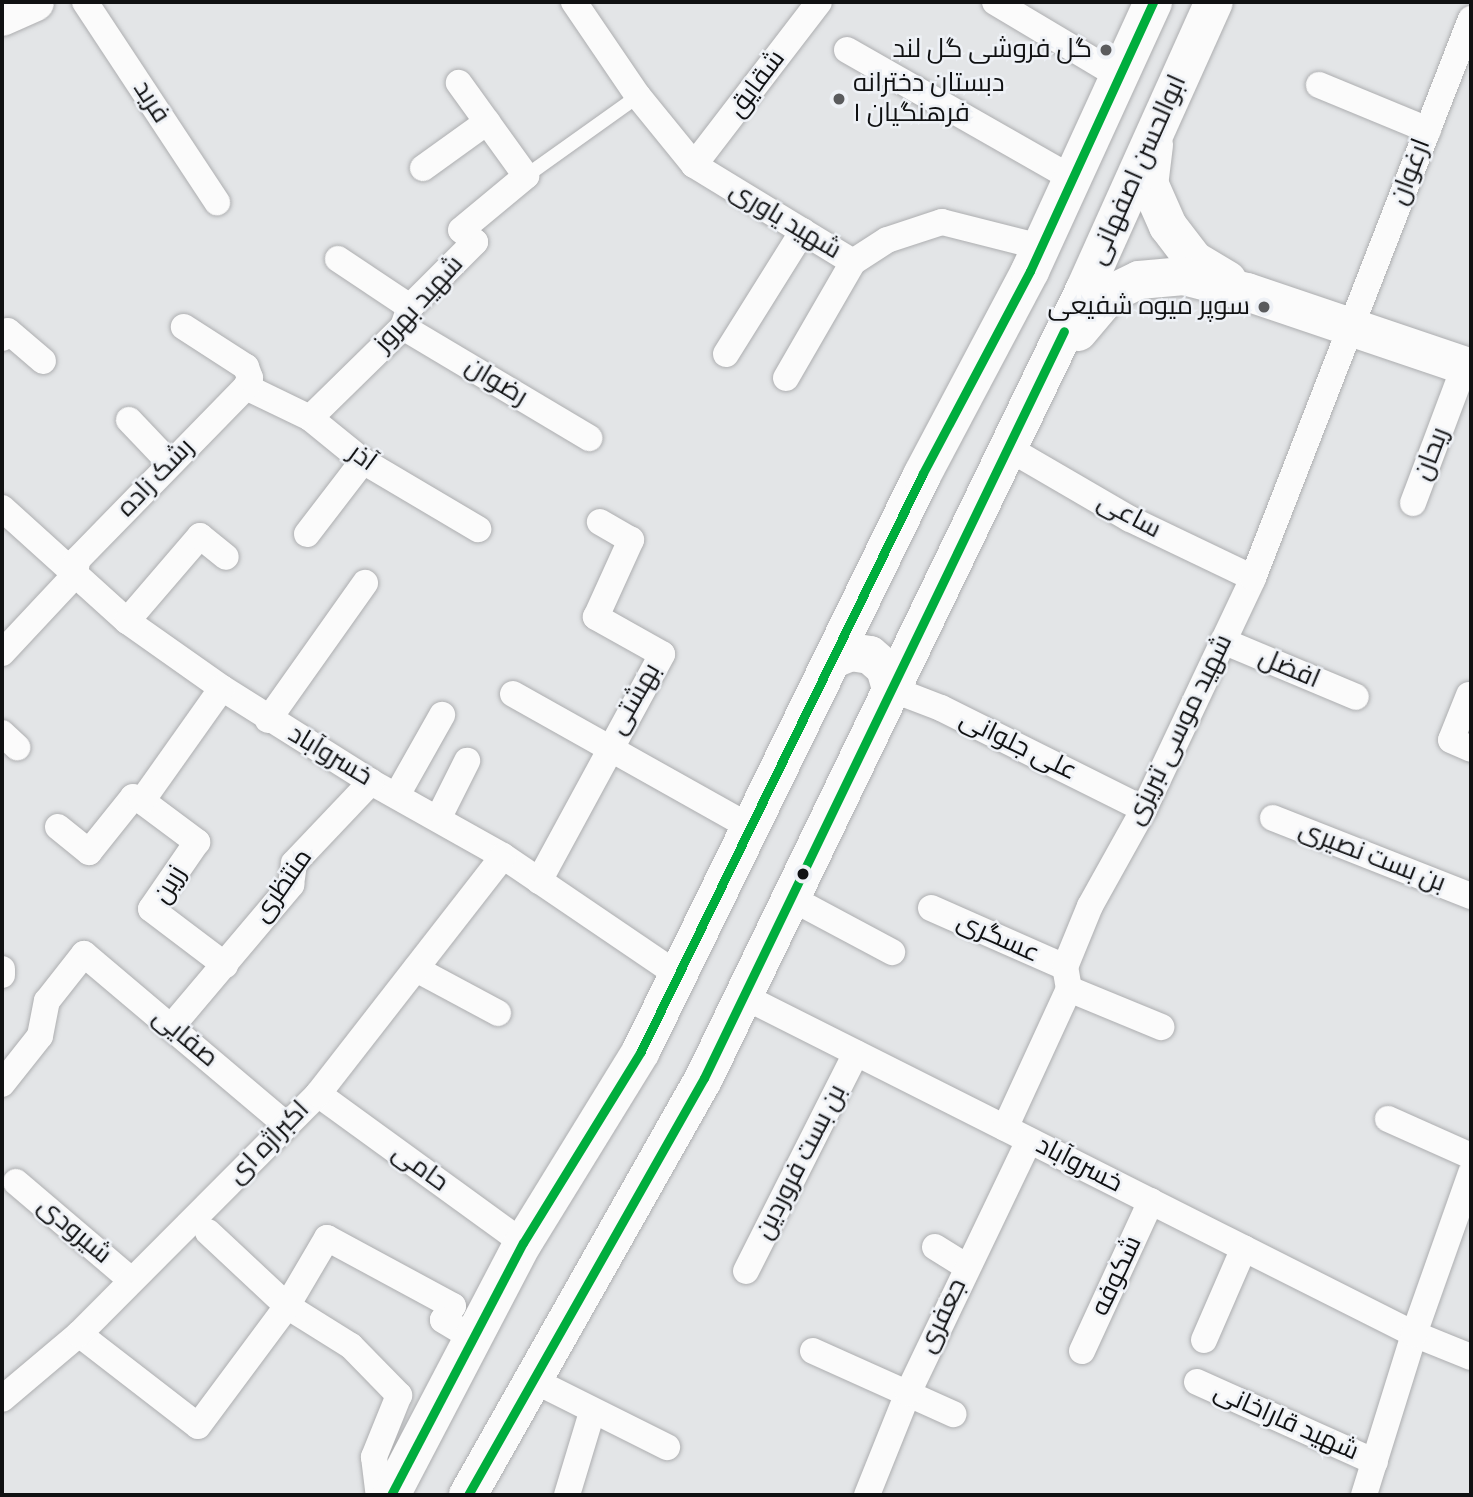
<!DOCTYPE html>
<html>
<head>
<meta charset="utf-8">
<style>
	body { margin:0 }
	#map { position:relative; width:1473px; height:1497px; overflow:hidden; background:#e3e5e7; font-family:Signika,Cairo,sans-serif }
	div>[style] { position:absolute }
	.roads { filter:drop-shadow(0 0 2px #adaeb0) drop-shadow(0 0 2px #adaeb0) }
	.lane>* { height:14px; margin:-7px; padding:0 7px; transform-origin:7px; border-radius:7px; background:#fbfbfb }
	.street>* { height:26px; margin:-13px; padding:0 13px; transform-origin:13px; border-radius:13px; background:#fbfbfb }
	.secondary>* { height:38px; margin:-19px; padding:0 19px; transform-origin:19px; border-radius:19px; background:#fbfbfb }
	.bus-1>* { height:9px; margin:-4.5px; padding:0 4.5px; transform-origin:4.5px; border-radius:4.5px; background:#00ad3d }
	.dots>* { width:19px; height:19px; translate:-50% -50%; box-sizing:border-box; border:4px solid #eef1f6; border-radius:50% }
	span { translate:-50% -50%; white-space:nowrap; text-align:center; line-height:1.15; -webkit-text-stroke:5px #eef1f6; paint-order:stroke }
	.poi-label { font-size:26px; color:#101112 }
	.right { translate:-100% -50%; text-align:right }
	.left { translate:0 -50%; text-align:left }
	.street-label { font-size:26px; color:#101112 }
	.frame { position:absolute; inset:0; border:4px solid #101112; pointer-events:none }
</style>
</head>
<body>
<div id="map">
	<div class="roads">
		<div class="lane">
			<i style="left:526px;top:176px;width:138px;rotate:-35.5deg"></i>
		</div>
		<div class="street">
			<i style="left:85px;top:2px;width:240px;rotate:56.6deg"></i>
			<i style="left:574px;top:2px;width:114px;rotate:55.8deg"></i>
			<i style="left:638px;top:96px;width:89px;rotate:50.9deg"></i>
			<i style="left:694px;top:165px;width:186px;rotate:31.4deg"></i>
			<i style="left:853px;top:262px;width:40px;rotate:-32.9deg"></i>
			<i style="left:887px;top:240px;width:58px;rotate:-18.1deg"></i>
			<i style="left:942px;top:222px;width:102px;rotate:14.2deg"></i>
			<i style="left:995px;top:2px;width:144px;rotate:30.8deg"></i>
			<i style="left:847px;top:50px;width:260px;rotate:29.7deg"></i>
			<i style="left:1319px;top:85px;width:118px;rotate:22.4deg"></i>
			<i style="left:694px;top:165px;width:205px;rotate:-52.5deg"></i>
			<i style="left:423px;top:168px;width:79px;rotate:-35.7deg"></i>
			<i style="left:338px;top:259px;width:87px;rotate:33.7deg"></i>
			<i style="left:403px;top:327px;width:217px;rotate:30.8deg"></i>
			<i style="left:2px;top:338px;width:9px;rotate:-49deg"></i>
			<i style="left:8px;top:331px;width:46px;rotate:40.6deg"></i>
			<i style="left:726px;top:354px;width:145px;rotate:-58deg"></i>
			<i style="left:786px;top:378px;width:134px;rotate:-60deg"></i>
			<i style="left:246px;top:387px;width:71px;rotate:25.8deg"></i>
			<i style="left:310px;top:418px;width:68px;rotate:39.1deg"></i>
			<i style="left:363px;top:461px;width:134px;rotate:30.6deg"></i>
			<i style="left:310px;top:418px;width:130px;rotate:-44.4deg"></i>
			<i style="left:403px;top:327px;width:21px;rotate:-71deg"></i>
			<i style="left:410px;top:307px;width:92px;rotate:-45deg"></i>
			<i style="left:475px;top:242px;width:18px;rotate:-139deg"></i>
			<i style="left:461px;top:230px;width:85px;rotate:-39.7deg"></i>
			<i style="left:526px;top:176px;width:115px;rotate:-125.8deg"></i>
			<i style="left:129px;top:420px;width:59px;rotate:46.4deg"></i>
			<i style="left:1008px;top:448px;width:141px;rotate:30.2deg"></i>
			<i style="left:1130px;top:519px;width:136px;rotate:25.6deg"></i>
			<i style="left:1413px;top:503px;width:147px;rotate:-69.4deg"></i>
			<i style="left:2px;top:508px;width:169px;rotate:42.1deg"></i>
			<i style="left:127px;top:621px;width:116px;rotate:35.2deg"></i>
			<i style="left:222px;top:688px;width:176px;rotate:32.2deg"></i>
			<i style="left:371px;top:782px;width:151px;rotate:29.3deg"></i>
			<i style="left:503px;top:856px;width:212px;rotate:34.2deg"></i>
			<i style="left:307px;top:534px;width:92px;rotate:-52.5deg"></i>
			<i style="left:127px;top:621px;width:112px;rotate:-49.3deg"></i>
			<i style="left:200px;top:536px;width:33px;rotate:39deg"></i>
			<i style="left:1223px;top:641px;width:144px;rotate:22.8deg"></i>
			<i style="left:2px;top:653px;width:107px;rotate:-46.9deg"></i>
			<i style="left:75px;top:575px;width:15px;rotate:-82deg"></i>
			<i style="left:77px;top:560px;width:242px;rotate:-45.7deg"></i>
			<i style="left:246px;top:387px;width:10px;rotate:-66deg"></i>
			<i style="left:250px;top:378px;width:12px;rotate:-110deg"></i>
			<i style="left:246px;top:367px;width:74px;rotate:-147.2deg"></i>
			<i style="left:889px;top:688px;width:56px;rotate:21deg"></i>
			<i style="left:941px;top:708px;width:227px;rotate:26.5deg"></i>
			<i style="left:513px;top:694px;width:272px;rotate:29.3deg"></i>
			<i style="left:1469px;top:695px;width:48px;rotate:111.8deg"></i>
			<i style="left:1451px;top:740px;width:22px;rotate:24deg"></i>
			<i style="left:268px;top:720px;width:168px;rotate:-54.7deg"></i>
			<i style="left:2px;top:733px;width:21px;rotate:43deg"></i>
			<i style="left:397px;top:795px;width:92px;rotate:-60.6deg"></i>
			<i style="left:142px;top:801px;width:69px;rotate:36.7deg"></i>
			<i style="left:197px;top:842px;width:81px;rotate:124.5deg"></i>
			<i style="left:151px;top:909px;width:93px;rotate:37.1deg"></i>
			<i style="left:439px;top:817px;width:63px;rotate:-63.4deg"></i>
			<i style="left:1273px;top:818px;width:213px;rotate:21.5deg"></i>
			<i style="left:58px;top:827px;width:40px;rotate:39deg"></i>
			<i style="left:89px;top:852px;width:70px;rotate:-51.3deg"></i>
			<i style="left:133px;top:797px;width:10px;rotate:24deg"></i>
			<i style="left:142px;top:801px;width:138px;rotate:-54.7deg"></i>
			<i style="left:539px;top:881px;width:258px;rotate:-61.5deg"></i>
			<i style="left:662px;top:654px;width:76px;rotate:-150.7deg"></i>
			<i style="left:596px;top:617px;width:85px;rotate:-65.6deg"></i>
			<i style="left:631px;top:540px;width:36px;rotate:-150deg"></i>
			<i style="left:789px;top:897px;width:117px;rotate:28.1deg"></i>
			<i style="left:931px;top:908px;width:146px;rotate:23.8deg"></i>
			<i style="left:2px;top:969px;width:6px;rotate:90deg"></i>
			<i style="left:416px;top:969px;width:93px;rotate:28.2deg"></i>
			<i style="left:1069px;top:989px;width:100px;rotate:22.4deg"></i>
			<i style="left:745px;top:997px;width:749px;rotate:26.74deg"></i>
			<i style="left:1414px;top:1334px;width:61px;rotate:22deg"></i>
			<i style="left:172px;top:1026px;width:185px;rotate:-49.8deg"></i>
			<i style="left:291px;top:885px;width:22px;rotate:-82deg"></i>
			<i style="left:294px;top:863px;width:112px;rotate:-46.5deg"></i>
			<i style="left:2px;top:1084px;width:61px;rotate:-51.6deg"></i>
			<i style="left:40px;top:1036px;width:36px;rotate:-79deg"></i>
			<i style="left:47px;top:1001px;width:60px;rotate:-51.8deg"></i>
			<i style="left:84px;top:954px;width:262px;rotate:40.2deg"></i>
			<i style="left:318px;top:1094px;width:253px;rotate:36deg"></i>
			<i style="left:1388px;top:1119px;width:91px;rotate:24deg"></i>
			<i style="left:1005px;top:1128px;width:153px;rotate:-65.3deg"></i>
			<i style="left:1069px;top:989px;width:22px;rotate:-100deg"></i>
			<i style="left:1065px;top:967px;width:66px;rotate:-67.7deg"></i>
			<i style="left:1090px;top:906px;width:111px;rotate:-60.9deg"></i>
			<i style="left:1144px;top:809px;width:255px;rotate:-64.7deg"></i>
			<i style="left:1253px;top:578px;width:600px;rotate:-68.7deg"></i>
			<i style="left:16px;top:1182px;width:151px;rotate:40.4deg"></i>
			<i style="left:208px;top:1232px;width:108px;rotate:43.1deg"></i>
			<i style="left:287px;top:1306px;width:75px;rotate:32deg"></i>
			<i style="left:351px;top:1346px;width:69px;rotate:45.6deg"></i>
			<i style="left:399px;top:1395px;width:67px;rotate:112deg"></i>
			<i style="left:374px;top:1457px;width:38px;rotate:83deg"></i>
			<i style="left:935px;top:1247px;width:36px;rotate:32deg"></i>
			<i style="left:746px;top:1271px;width:244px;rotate:-63.2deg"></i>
			<i style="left:79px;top:1334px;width:150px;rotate:37.7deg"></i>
			<i style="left:198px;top:1426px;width:149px;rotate:-53.4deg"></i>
			<i style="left:287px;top:1306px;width:79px;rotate:-59.5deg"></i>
			<i style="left:327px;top:1238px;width:143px;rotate:28.4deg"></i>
			<i style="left:453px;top:1306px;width:17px;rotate:126deg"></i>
			<i style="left:443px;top:1320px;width:39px;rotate:31deg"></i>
			<i style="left:1204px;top:1340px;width:100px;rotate:-66.5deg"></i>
			<i style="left:813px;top:1351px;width:154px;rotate:24.2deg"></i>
			<i style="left:1082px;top:1351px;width:165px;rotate:-65.3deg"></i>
			<i style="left:533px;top:1380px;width:150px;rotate:26.6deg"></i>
			<i style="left:1197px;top:1382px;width:195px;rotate:24.2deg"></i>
			<i style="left:2px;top:1399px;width:101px;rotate:-40.2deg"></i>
			<i style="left:79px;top:1334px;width:339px;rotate:-45.1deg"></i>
			<i style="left:318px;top:1094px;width:301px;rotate:-52.1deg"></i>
			<i style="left:567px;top:1495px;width:87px;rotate:-73.2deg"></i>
			<i style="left:867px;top:1495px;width:110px;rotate:-68.1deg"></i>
			<i style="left:908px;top:1393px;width:280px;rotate:-64.4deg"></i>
			<i style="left:1364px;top:1495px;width:169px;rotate:-72.7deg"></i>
			<i style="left:1414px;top:1334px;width:171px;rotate:-70.5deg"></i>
		</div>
		<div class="secondary">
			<i style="left:2px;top:17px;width:36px;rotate:-24deg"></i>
			<i style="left:1154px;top:145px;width:38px;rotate:97deg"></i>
			<i style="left:1149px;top:183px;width:47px;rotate:66.2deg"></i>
			<i style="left:1168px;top:226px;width:43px;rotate:52.6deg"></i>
			<i style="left:1194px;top:260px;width:39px;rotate:31deg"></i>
			<i style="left:1078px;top:332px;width:50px;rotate:-49.9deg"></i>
			<i style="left:1110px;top:294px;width:32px;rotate:-26deg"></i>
			<i style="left:1139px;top:280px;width:45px;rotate:-5.1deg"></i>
			<i style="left:1184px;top:276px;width:65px;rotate:14.3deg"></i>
			<i style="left:1247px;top:292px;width:237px;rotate:18.7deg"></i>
			<i style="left:834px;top:659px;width:18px;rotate:-22deg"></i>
			<i style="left:851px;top:652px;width:19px;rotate:9deg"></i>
			<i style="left:870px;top:655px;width:20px;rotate:41deg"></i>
			<i style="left:885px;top:668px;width:19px;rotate:74deg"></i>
			<i style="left:391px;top:1495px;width:284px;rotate:-62.4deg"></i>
			<i style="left:523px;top:1243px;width:225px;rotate:-58.4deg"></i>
			<i style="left:641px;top:1051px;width:641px;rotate:-63.99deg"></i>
			<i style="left:922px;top:475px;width:231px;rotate:-62.1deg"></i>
			<i style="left:1030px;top:271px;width:296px;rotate:-65.4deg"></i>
			<i style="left:468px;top:1495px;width:479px;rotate:-60.5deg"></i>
			<i style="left:704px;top:1078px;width:874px;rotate:-64.23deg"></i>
			<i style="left:1084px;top:291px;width:317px;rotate:-65.8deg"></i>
		</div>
	</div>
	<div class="bus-1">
		<i style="left:391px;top:1495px;width:284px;rotate:-62.4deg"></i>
		<i style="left:523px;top:1243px;width:225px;rotate:-58.4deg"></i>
		<i style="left:641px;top:1051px;width:641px;rotate:-63.99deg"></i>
		<i style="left:922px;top:475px;width:231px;rotate:-62.1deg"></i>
		<i style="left:1030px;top:271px;width:296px;rotate:-65.4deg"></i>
		<i style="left:468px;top:1495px;width:479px;rotate:-60.5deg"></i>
		<i style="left:704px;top:1078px;width:829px;rotate:-64.27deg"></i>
	</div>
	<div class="dots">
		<i style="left:1106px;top:50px;background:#5a5b5d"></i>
		<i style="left:839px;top:99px;background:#5a5b5d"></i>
		<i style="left:1264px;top:307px;background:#5a5b5d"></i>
		<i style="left:803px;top:874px;background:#101112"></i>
	</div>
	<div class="poi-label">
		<span class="right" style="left:1092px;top:50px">گل فروشی گل لند</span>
		<span class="left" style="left:853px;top:99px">دبستان دخترانه<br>فرهنگیان ۱</span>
		<span class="right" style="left:1250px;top:307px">سوپر میوه شفیعی</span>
	</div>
	<div class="street-label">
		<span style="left:757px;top:84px;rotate:-53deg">شقایق</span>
		<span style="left:151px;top:102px;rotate:57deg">فرید</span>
		<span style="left:1138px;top:170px;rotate:-66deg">ابوالحسن اصفهانی</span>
		<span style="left:1411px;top:172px;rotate:-69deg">ارغوان</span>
		<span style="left:785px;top:221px;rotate:31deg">شهید یاوری</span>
		<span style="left:419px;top:304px;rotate:-48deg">شهید بهروز</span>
		<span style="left:496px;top:382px;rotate:31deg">رضوان</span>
		<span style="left:1432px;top:454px;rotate:-69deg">ریحان</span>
		<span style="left:362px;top:458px;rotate:36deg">آذر</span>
		<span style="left:156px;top:478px;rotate:-46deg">رشک زاده</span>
		<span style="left:1129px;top:516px;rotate:28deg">ساعی</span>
		<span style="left:1289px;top:669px;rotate:23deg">افضل</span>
		<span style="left:635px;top:699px;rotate:-60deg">بهشتی</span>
		<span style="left:1180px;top:730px;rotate:-64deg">شهید موسی تبریزی</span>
		<span style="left:1018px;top:746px;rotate:26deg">علی جلوانی</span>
		<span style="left:330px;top:756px;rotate:31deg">خسروآباد</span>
		<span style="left:1372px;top:857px;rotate:21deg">بن بست نصیری</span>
		<span style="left:170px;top:885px;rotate:-59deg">زرین</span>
		<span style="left:283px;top:886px;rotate:-55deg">منتظری</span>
		<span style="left:998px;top:938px;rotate:24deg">عسگری</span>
		<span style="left:185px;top:1038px;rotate:40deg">صفایی</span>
		<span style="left:269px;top:1143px;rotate:-46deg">اکبراژه ای</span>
		<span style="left:801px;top:1162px;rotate:-63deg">بن بست فروردین</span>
		<span style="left:1079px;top:1165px;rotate:27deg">خسروآباد</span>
		<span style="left:420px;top:1168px;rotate:36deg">حامی</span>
		<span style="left:74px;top:1231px;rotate:40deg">شیرودی</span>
		<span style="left:1117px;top:1276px;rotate:-65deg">شکوفه</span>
		<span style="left:943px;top:1316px;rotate:-65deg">جعفری</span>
		<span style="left:1286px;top:1422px;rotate:24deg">شهید قاراخانی</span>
	</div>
	<div class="frame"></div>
</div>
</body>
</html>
